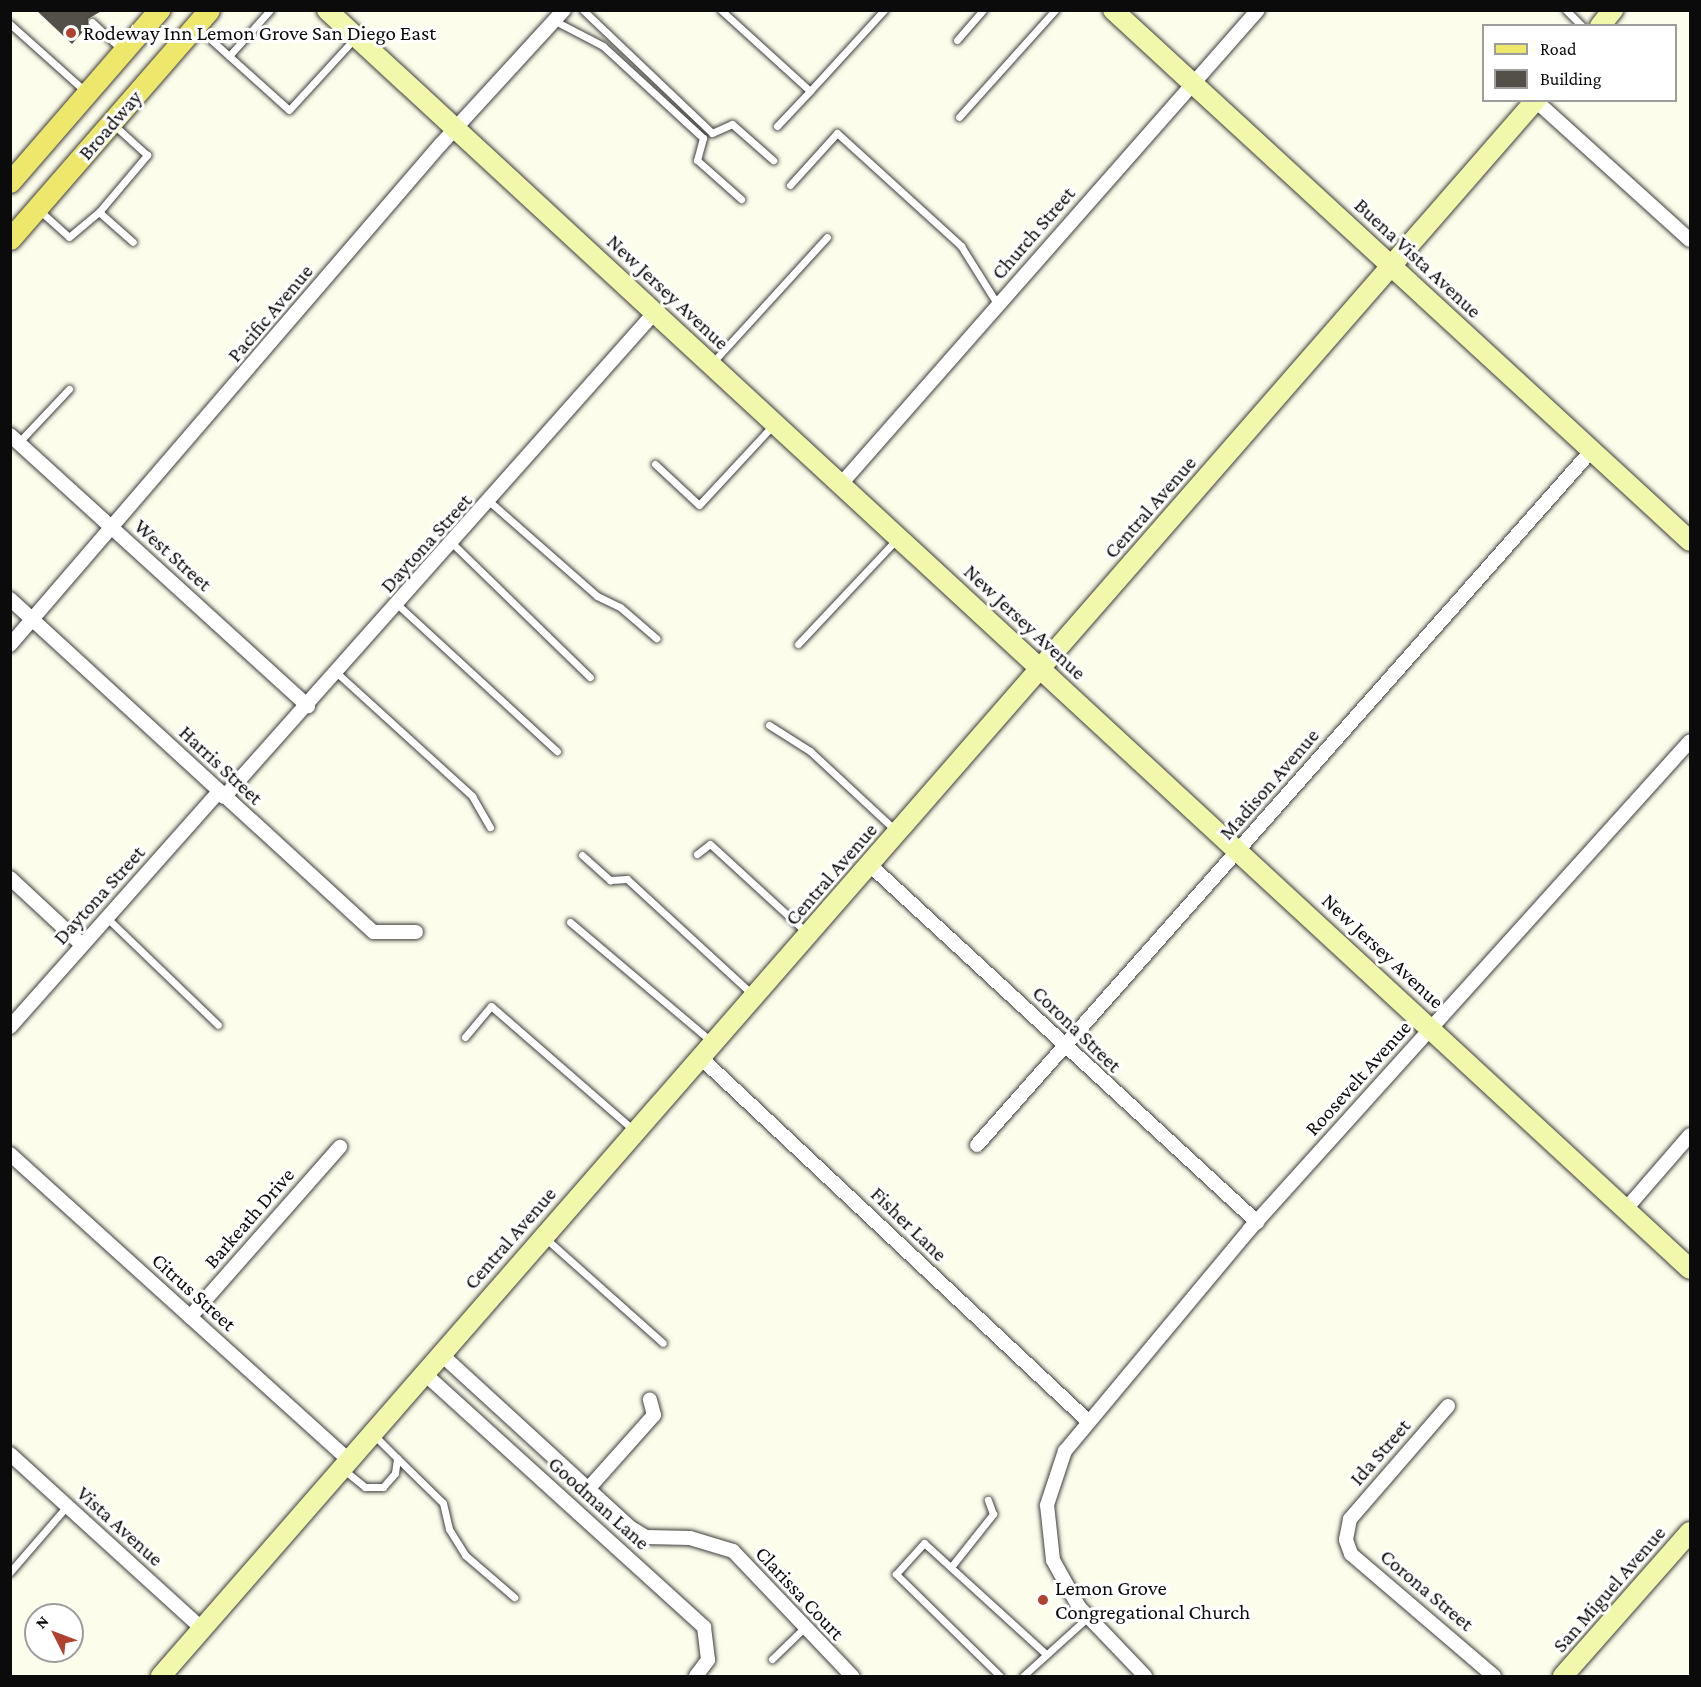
<!DOCTYPE html>
<html>
<head>
<meta charset="utf-8">
<style>
	body { margin:0 }
	#map { position:relative; width:1701px; height:1687px; overflow:hidden; background:#fdfdeb; font-family:"Crimson Pro",serif }
	div>[style] { position:absolute }
	.building>* { inset:0; background:#534f49 }
	.roads { filter:drop-shadow(0 0 2px #3e3e3e) drop-shadow(0 0 2px #3e3e3e) }
	.lane>* { height:7px; margin:-3.5px; padding:0 3.5px; transform-origin:3.5px; border-radius:3.5px; background:#fff }
	.street>* { height:14px; margin:-7px; padding:0 7px; transform-origin:7px; border-radius:7px; background:#fff }
	.secondary>* { height:20px; margin:-10px; padding:0 10px; transform-origin:10px; border-radius:10px; background:#f2f8ab }
	.primary>* { height:21px; margin:-10.5px; padding:0 10.5px; transform-origin:10.5px; border-radius:10.5px; background:#ede76b }
	.dots>* { width:16px; height:16px; translate:-50% -50%; box-sizing:border-box; border:3px solid #fff; border-radius:50% }
	span { translate:-50% -50%; white-space:nowrap; text-align:center; line-height:1.15; -webkit-text-stroke:6px #fff; paint-order:stroke }
	.poi-label { font-size:21px; color:#0b0b0b }
	.left { translate:0 -50%; text-align:left }
	.street-label { font-size:21px; color:#0b0b0b }
	.frame { position:absolute; inset:0; border:12px solid #0b0b0b; pointer-events:none }
	.legend { position:absolute; left:1482px; top:24px; width:195px; height:78px; box-sizing:border-box; background:#fff; border:2px solid #9d9d9d; margin:0; padding:8px 10px; list-style:none; font-size:18px; color:#0b0b0b }
	.legend li { display:flex; align-items:center; gap:12px; height:30px }
	.legend b { width:30px; border:2px solid #9d9d9d }
	.north { position:absolute; left:24px; top:1603px; width:60px; height:60px; box-sizing:border-box; background:#fff; border:2px solid #9d9d9d; border-radius:50%; rotate:312deg; font-size:16px; font-weight:700; line-height:24px; text-align:center; color:#0b0b0b }
	.north::after { content:''; display:block; margin:auto; width:21px; height:27px; background:#af422f; clip-path:polygon(50% 0,100% 100%,50% 72%,0 100%) }
</style>
</head>
<body>
<div id="map">
	<div class="building">
		<i style="clip-path:polygon(36px 10px,103px 10px,88px 19px,88px 26px,72px 44px)"></i>
	</div>
	<div class="roads">
		<div class="lane">
			<i style="left:583px;top:10px;width:178px;rotate:43.6deg"></i>
			<i style="left:712px;top:133px;width:22px;rotate:-24deg"></i>
			<i style="left:732px;top:124px;width:55px;rotate:41.3deg"></i>
			<i style="left:721px;top:10px;width:120px;rotate:42.3deg"></i>
			<i style="left:810px;top:91px;width:110px;rotate:-47.6deg"></i>
			<i style="left:1566px;top:10px;width:23px;rotate:45deg"></i>
			<i style="left:555px;top:21px;width:54px;rotate:27.5deg"></i>
			<i style="left:603px;top:46px;width:136px;rotate:42.6deg"></i>
			<i style="left:703px;top:138px;width:23px;rotate:105deg"></i>
			<i style="left:697px;top:160px;width:59px;rotate:41.6deg"></i>
			<i style="left:92px;top:22px;width:40px;rotate:43deg"></i>
			<i style="left:10px;top:24px;width:101px;rotate:41.8deg"></i>
			<i style="left:198px;top:28px;width:122px;rotate:42deg"></i>
			<i style="left:289px;top:110px;width:98px;rotate:-47.5deg"></i>
			<i style="left:957px;top:40px;width:40px;rotate:-49deg"></i>
			<i style="left:229px;top:56px;width:62px;rotate:-48.3deg"></i>
			<i style="left:959px;top:117px;width:144px;rotate:-48.1deg"></i>
			<i style="left:777px;top:126px;width:48px;rotate:-46.7deg"></i>
			<i style="left:790px;top:185px;width:70px;rotate:-47.9deg"></i>
			<i style="left:837px;top:133px;width:168px;rotate:42.3deg"></i>
			<i style="left:961px;top:246px;width:70px;rotate:57.9deg"></i>
			<i style="left:39px;top:210px;width:40px;rotate:42deg"></i>
			<i style="left:69px;top:237px;width:39px;rotate:-40deg"></i>
			<i style="left:99px;top:212px;width:75px;rotate:-49.9deg"></i>
			<i style="left:147px;top:155px;width:45px;rotate:-137.7deg"></i>
			<i style="left:99px;top:212px;width:45px;rotate:41.4deg"></i>
			<i style="left:713px;top:362px;width:169px;rotate:-47.6deg"></i>
			<i style="left:19px;top:442px;width:73px;rotate:-46.7deg"></i>
			<i style="left:655px;top:464px;width:60px;rotate:43deg"></i>
			<i style="left:699px;top:505px;width:109px;rotate:-47.2deg"></i>
			<i style="left:490px;top:502px;width:142px;rotate:41.3deg"></i>
			<i style="left:597px;top:596px;width:25px;rotate:26deg"></i>
			<i style="left:620px;top:607px;width:48px;rotate:40.7deg"></i>
			<i style="left:453px;top:544px;width:191px;rotate:44.2deg"></i>
			<i style="left:398px;top:605px;width:216px;rotate:42.6deg"></i>
			<i style="left:798px;top:644px;width:144px;rotate:-46.7deg"></i>
			<i style="left:337px;top:673px;width:183px;rotate:42.3deg"></i>
			<i style="left:472px;top:796px;width:36px;rotate:60deg"></i>
			<i style="left:769px;top:725px;width:49px;rotate:32.4deg"></i>
			<i style="left:810px;top:751px;width:117px;rotate:42.9deg"></i>
			<i style="left:697px;top:854px;width:16px;rotate:-38deg"></i>
			<i style="left:710px;top:844px;width:130px;rotate:42.5deg"></i>
			<i style="left:582px;top:855px;width:38px;rotate:42deg"></i>
			<i style="left:610px;top:880px;width:17px;rotate:-3deg"></i>
			<i style="left:627px;top:879px;width:170px;rotate:42.6deg"></i>
			<i style="left:107px;top:918px;width:154px;rotate:43.9deg"></i>
			<i style="left:570px;top:922px;width:185px;rotate:40.2deg"></i>
			<i style="left:465px;top:1037px;width:40px;rotate:-50deg"></i>
			<i style="left:491px;top:1006px;width:191px;rotate:41deg"></i>
			<i style="left:544px;top:1237px;width:159px;rotate:41.7deg"></i>
			<i style="left:397px;top:1458px;width:64px;rotate:44.4deg"></i>
			<i style="left:443px;top:1503px;width:27px;rotate:77deg"></i>
			<i style="left:449px;top:1529px;width:31px;rotate:58deg"></i>
			<i style="left:465px;top:1555px;width:65px;rotate:40.6deg"></i>
			<i style="left:344px;top:1470px;width:27px;rotate:39deg"></i>
			<i style="left:365px;top:1487px;width:18px"></i>
			<i style="left:383px;top:1487px;width:18px;rotate:-49deg"></i>
			<i style="left:395px;top:1473px;width:15px;rotate:-82deg"></i>
			<i style="left:397px;top:1458px;width:34px;rotate:-135deg"></i>
			<i style="left:951px;top:1567px;width:68px;rotate:-51.6deg"></i>
			<i style="left:993px;top:1514px;width:15px;rotate:-110deg"></i>
			<i style="left:10px;top:1572px;width:87px;rotate:-49.2deg"></i>
			<i style="left:772px;top:1659px;width:42px;rotate:-44deg"></i>
			<i style="left:1000px;top:1676px;width:146px;rotate:-135.6deg"></i>
			<i style="left:896px;top:1574px;width:42px;rotate:-47.9deg"></i>
			<i style="left:924px;top:1543px;width:165px;rotate:42.3deg"></i>
			<i style="left:1023px;top:1676px;width:88px;rotate:-42.2deg"></i>
		</div>
		<div class="street">
			<i style="left:1536px;top:101px;width:207px;rotate:42.1deg"></i>
			<i style="left:10px;top:435px;width:403px;rotate:42.3deg"></i>
			<i style="left:841px;top:484px;width:631px;rotate:-48.66deg"></i>
			<i style="left:10px;top:599px;width:493px;rotate:42.5deg"></i>
			<i style="left:374px;top:932px;width:42px"></i>
			<i style="left:10px;top:645px;width:661px;rotate:-49.3deg"></i>
			<i style="left:441px;top:144px;width:182px;rotate:-47.5deg"></i>
			<i style="left:224px;top:797px;width:649px;rotate:-48.37deg"></i>
			<i style="left:870px;top:865px;width:527px;rotate:42.69deg"></i>
			<i style="left:10px;top:878px;width:98px;rotate:42.9deg"></i>
			<i style="left:10px;top:1027px;width:314px;rotate:-48.4deg"></i>
			<i style="left:700px;top:1057px;width:533px;rotate:43.18deg"></i>
			<i style="left:977px;top:1145px;width:928px;rotate:-48.49deg"></i>
			<i style="left:10px;top:1154px;width:457px;rotate:42.1deg"></i>
			<i style="left:1625px;top:1210px;width:99px;rotate:-49.1deg"></i>
			<i style="left:190px;top:1317px;width:227px;rotate:-48.6deg"></i>
			<i style="left:442px;top:1355px;width:256px;rotate:42.5deg"></i>
			<i style="left:631px;top:1528px;width:17px;rotate:31deg"></i>
			<i style="left:646px;top:1537px;width:44px;rotate:1.3deg"></i>
			<i style="left:690px;top:1538px;width:45px;rotate:16.8deg"></i>
			<i style="left:733px;top:1551px;width:173px;rotate:46.4deg"></i>
			<i style="left:425px;top:1374px;width:377px;rotate:42.2deg"></i>
			<i style="left:704px;top:1627px;width:33px;rotate:83deg"></i>
			<i style="left:708px;top:1660px;width:20px;rotate:127deg"></i>
			<i style="left:1448px;top:1406px;width:150px;rotate:130.9deg"></i>
			<i style="left:1350px;top:1519px;width:21px;rotate:101deg"></i>
			<i style="left:1346px;top:1540px;width:15px;rotate:70deg"></i>
			<i style="left:1351px;top:1554px;width:188px;rotate:40.5deg"></i>
			<i style="left:10px;top:1454px;width:260px;rotate:42.3deg"></i>
			<i style="left:588px;top:1489px;width:99px;rotate:-48.3deg"></i>
			<i style="left:654px;top:1415px;width:16px;rotate:-105deg"></i>
			<i style="left:1145px;top:1676px;width:95px;rotate:-133.7deg"></i>
			<i style="left:1079px;top:1607px;width:54px;rotate:-119deg"></i>
			<i style="left:1053px;top:1560px;width:55px;rotate:-96.2deg"></i>
			<i style="left:1047px;top:1505px;width:57px;rotate:-71.6deg"></i>
			<i style="left:1065px;top:1451px;width:288px;rotate:-50.2deg"></i>
			<i style="left:1249px;top:1230px;width:658px;rotate:-47.95deg"></i>
		</div>
		<div class="secondary">
			<i style="left:327px;top:10px;width:1855px;rotate:42.73deg"></i>
			<i style="left:1113px;top:10px;width:784px;rotate:42.62deg"></i>
			<i style="left:1600px;top:26px;width:21px;rotate:-51deg"></i>
			<i style="left:161px;top:1676px;width:2092px;rotate:-48.9deg"></i>
			<i style="left:1563px;top:1676px;width:192px;rotate:-48.6deg"></i>
		</div>
		<div class="primary">
			<i style="left:10px;top:182px;width:228px;rotate:-49.1deg"></i>
			<i style="left:10px;top:239px;width:303px;rotate:-49deg"></i>
		</div>
	</div>
	<div class="dots">
		<i style="left:71px;top:33px;background:#af422f"></i>
		<i style="left:1043px;top:1600px;background:#af422f"></i>
	</div>
	<div class="poi-label">
		<span class="left" style="left:83px;top:33px">Rodeway Inn Lemon Grove San Diego East</span>
		<span class="left" style="left:1055px;top:1600px">Lemon Grove<br>Congregational Church</span>
	</div>
	<div class="street-label">
		<span style="left:110px;top:125px;rotate:-49deg">Broadway</span>
		<span style="left:1033px;top:233px;rotate:-49deg">Church Street</span>
		<span style="left:1418px;top:258px;rotate:43deg">Buena Vista Avenue</span>
		<span style="left:668px;top:292px;rotate:43deg">New Jersey Avenue</span>
		<span style="left:270px;top:313px;rotate:-50deg">Pacific Avenue</span>
		<span style="left:1150px;top:507px;rotate:-49deg">Central Avenue</span>
		<span style="left:426px;top:543px;rotate:-48deg">Daytona Street</span>
		<span style="left:173px;top:555px;rotate:42deg">West Street</span>
		<span style="left:1025px;top:622px;rotate:43deg">New Jersey Avenue</span>
		<span style="left:221px;top:765px;rotate:43deg">Harris Street</span>
		<span style="left:1269px;top:784px;rotate:-49deg">Madison Avenue</span>
		<span style="left:831px;top:874px;rotate:-49deg">Central Avenue</span>
		<span style="left:99px;top:895px;rotate:-48deg">Daytona Street</span>
		<span style="left:1383px;top:951px;rotate:43deg">New Jersey Avenue</span>
		<span style="left:1077px;top:1029px;rotate:44deg">Corona Street</span>
		<span style="left:1358px;top:1078px;rotate:-48deg">Roosevelt Avenue</span>
		<span style="left:249px;top:1218px;rotate:-49deg">Barkeath Drive</span>
		<span style="left:909px;top:1224px;rotate:44deg">Fisher Lane</span>
		<span style="left:510px;top:1238px;rotate:-49deg">Central Avenue</span>
		<span style="left:194px;top:1292px;rotate:42deg">Citrus Street</span>
		<span style="left:1380px;top:1452px;rotate:-49deg">Ida Street</span>
		<span style="left:599px;top:1503px;rotate:42deg">Goodman Lane</span>
		<span style="left:120px;top:1526px;rotate:42deg">Vista Avenue</span>
		<span style="left:1609px;top:1589px;rotate:-49deg">San Miguel Avenue</span>
		<span style="left:1427px;top:1590px;rotate:40deg">Corona Street</span>
		<span style="left:800px;top:1593px;rotate:47deg">Clarissa Court</span>
	</div>
	<div class="frame"></div>
	<ul class="legend">
	<li><b style="height:8px;background:#ede76b"></b>Road</li>
	<li><b style="height:16px;background:#534f49"></b>Building</li>
	</ul>
	<div class="north">N</div>
</div>
</body>
</html>
